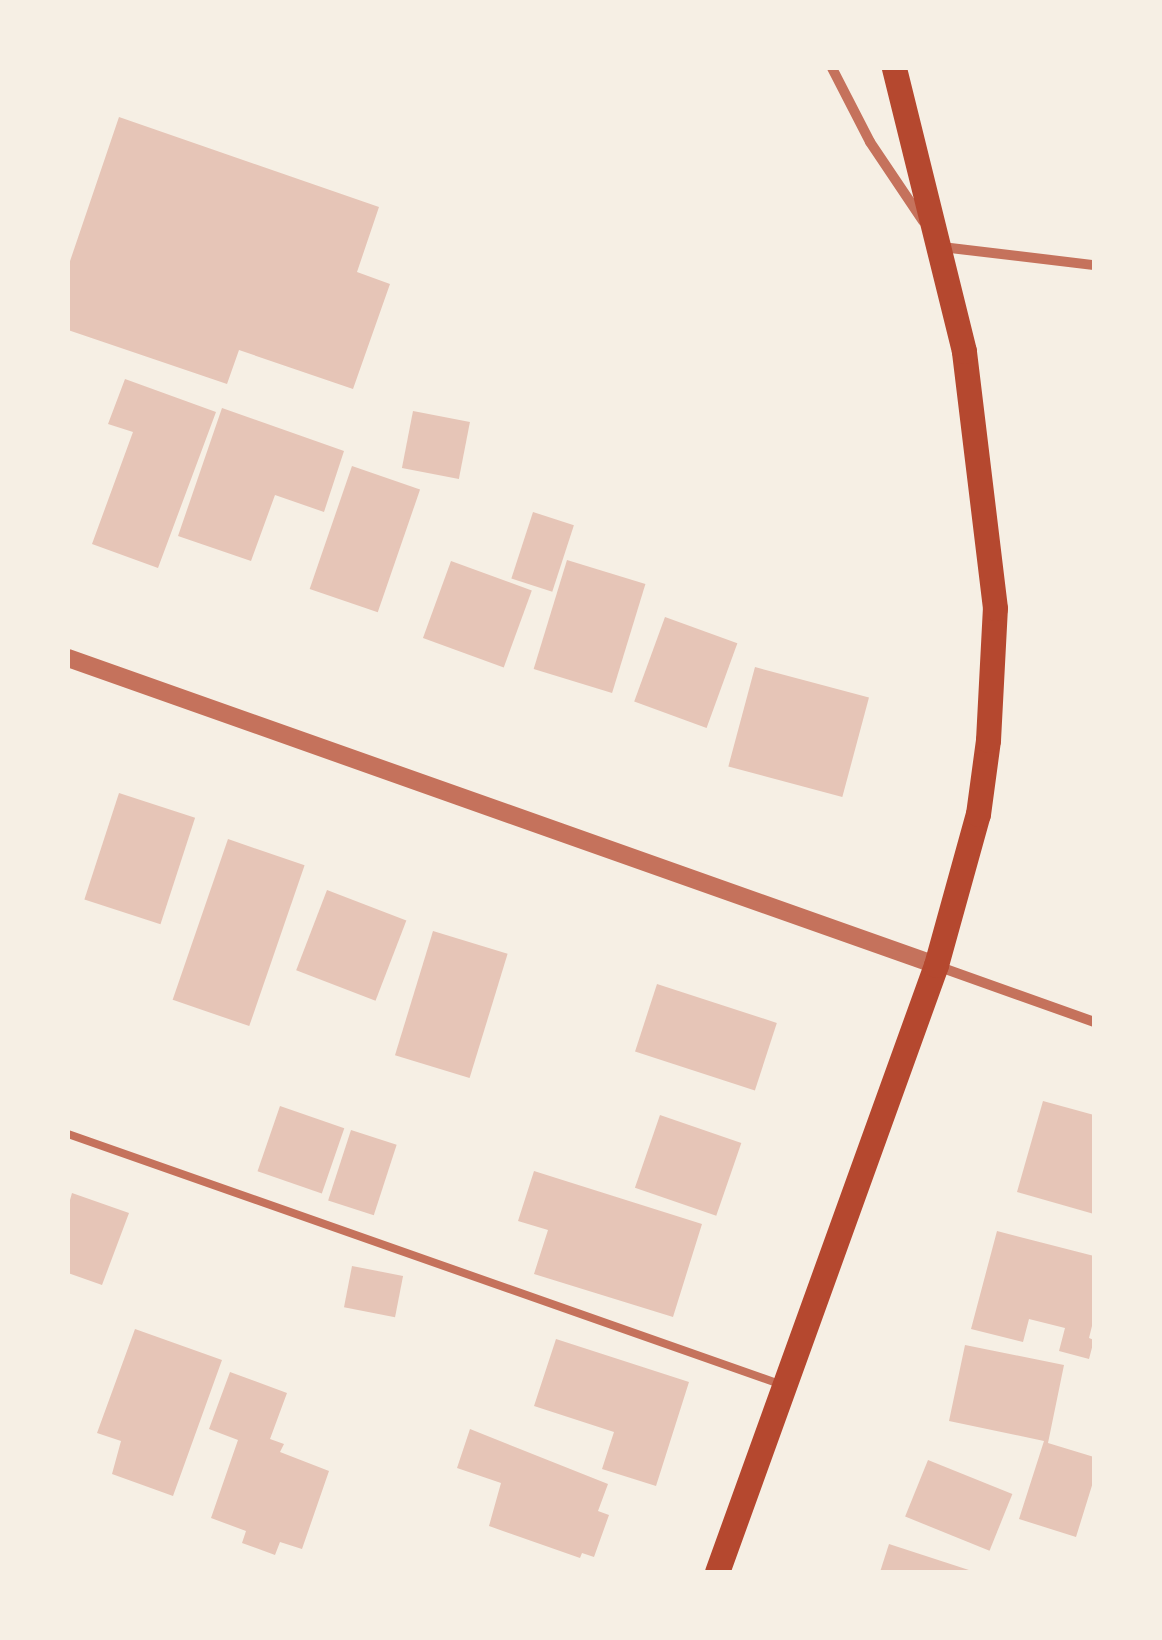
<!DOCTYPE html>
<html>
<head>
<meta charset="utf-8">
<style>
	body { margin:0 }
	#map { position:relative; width:1162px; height:1640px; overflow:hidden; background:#f6efe4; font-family:"Space Grotesk",sans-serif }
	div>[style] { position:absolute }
	.building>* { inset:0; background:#e6c5b7; transform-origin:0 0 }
	.service>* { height:8px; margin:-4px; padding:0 4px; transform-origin:4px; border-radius:4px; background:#c5725c }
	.minor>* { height:10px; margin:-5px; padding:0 5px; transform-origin:5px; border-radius:5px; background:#c5725c }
	.tertiary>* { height:18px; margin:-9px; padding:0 9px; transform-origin:9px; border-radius:9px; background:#c5725c }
	.primary>* { height:25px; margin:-12.5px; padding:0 12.5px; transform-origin:12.5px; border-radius:12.5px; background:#b5482f }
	span { translate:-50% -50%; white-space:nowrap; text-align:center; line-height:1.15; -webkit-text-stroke:8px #f6efe4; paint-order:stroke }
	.frame { position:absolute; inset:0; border:70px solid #f6efe4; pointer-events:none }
</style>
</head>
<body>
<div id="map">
	<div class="building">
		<i style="clip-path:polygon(119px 117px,379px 207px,357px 272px,390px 284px,353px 389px,239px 350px,227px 384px,68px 330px,68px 267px)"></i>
		<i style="clip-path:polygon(125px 379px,216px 412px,158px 568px,92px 544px,133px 432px,108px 424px)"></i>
		<i style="clip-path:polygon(222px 408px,344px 451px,324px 512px,275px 495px,251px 561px,178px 536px)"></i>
		<i style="left:413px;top:411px;width:58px;height:58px;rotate:11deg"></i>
		<i style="left:352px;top:466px;width:72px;height:130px;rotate:19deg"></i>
		<i style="left:533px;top:512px;width:43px;height:70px;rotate:18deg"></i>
		<i style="left:567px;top:560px;width:82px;height:114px;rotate:17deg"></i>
		<i style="left:451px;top:561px;width:86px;height:82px;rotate:20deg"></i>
		<i style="left:665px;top:617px;width:77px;height:90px;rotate:20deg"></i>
		<i style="left:755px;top:667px;width:118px;height:103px;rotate:15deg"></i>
		<i style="left:119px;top:793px;width:80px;height:112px;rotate:18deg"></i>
		<i style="left:228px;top:839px;width:81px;height:170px;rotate:19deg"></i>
		<i style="left:327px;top:890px;width:85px;height:86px;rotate:21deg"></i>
		<i style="left:433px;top:931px;width:78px;height:130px;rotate:17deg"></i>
		<i style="left:657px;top:984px;width:126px;height:71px;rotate:18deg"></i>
		<i style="clip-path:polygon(1043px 1101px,1094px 1115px,1094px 1214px,1017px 1192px)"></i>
		<i style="left:280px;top:1106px;width:68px;height:69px;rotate:19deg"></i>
		<i style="left:660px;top:1115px;width:86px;height:77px;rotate:19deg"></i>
		<i style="left:351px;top:1130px;width:48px;height:74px;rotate:18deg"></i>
		<i style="clip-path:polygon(534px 1171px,702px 1224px,673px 1317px,534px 1274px,548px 1230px,518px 1221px)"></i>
		<i style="clip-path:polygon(72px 1193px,129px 1213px,102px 1285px,68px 1273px,68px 1207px)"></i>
		<i style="clip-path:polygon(997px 1231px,1094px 1256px,1094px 1318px,1089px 1338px,1094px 1340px,1089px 1359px,1059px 1351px,1065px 1328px,1029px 1319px,1023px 1342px,971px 1329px)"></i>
		<i style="left:352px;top:1266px;width:52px;height:42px;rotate:11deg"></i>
		<i style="clip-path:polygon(135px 1329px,222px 1360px,173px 1496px,112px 1474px,121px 1441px,97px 1433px)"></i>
		<i style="clip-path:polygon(556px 1339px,689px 1382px,656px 1486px,602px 1469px,614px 1432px,534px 1406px)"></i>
		<i style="clip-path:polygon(965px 1345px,1064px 1365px,1048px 1443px,1094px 1457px,1094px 1479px,1076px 1537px,1019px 1519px,1044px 1441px,949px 1421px)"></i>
		<i style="clip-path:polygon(230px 1372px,287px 1393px,270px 1439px,284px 1444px,280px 1452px,329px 1471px,302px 1549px,280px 1542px,275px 1555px,242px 1543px,246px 1531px,211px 1518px,238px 1440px,209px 1429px)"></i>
		<i style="clip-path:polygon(470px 1429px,608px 1484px,598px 1511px,609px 1515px,594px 1557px,582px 1553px,580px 1558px,489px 1526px,501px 1483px,457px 1468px)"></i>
		<i style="left:928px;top:1460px;width:91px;height:61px;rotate:22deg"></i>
		<i style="clip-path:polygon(889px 1544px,975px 1572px,880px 1572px)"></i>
	</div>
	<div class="service">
		<i style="left:68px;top:1134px;width:755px;rotate:19.35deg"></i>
	</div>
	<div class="minor">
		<i style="left:832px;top:68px;width:83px;rotate:62.8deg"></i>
		<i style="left:870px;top:142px;width:95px;rotate:56.1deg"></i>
		<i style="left:942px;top:247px;width:153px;rotate:6.8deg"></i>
		<i style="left:937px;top:966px;width:167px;rotate:19.6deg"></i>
	</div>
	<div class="tertiary">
		<i style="left:68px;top:658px;width:921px;rotate:19.48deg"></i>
	</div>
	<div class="primary">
		<i style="left:717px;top:1572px;width:645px;rotate:-70.16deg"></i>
		<i style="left:936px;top:965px;width:157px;rotate:-74.5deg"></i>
		<i style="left:978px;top:814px;width:75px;rotate:-82.3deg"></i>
		<i style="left:988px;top:740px;width:132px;rotate:-87deg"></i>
		<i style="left:995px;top:608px;width:259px;rotate:-96.9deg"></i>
		<i style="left:964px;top:351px;width:292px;rotate:-103.9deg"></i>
	</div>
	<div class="frame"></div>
</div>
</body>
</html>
